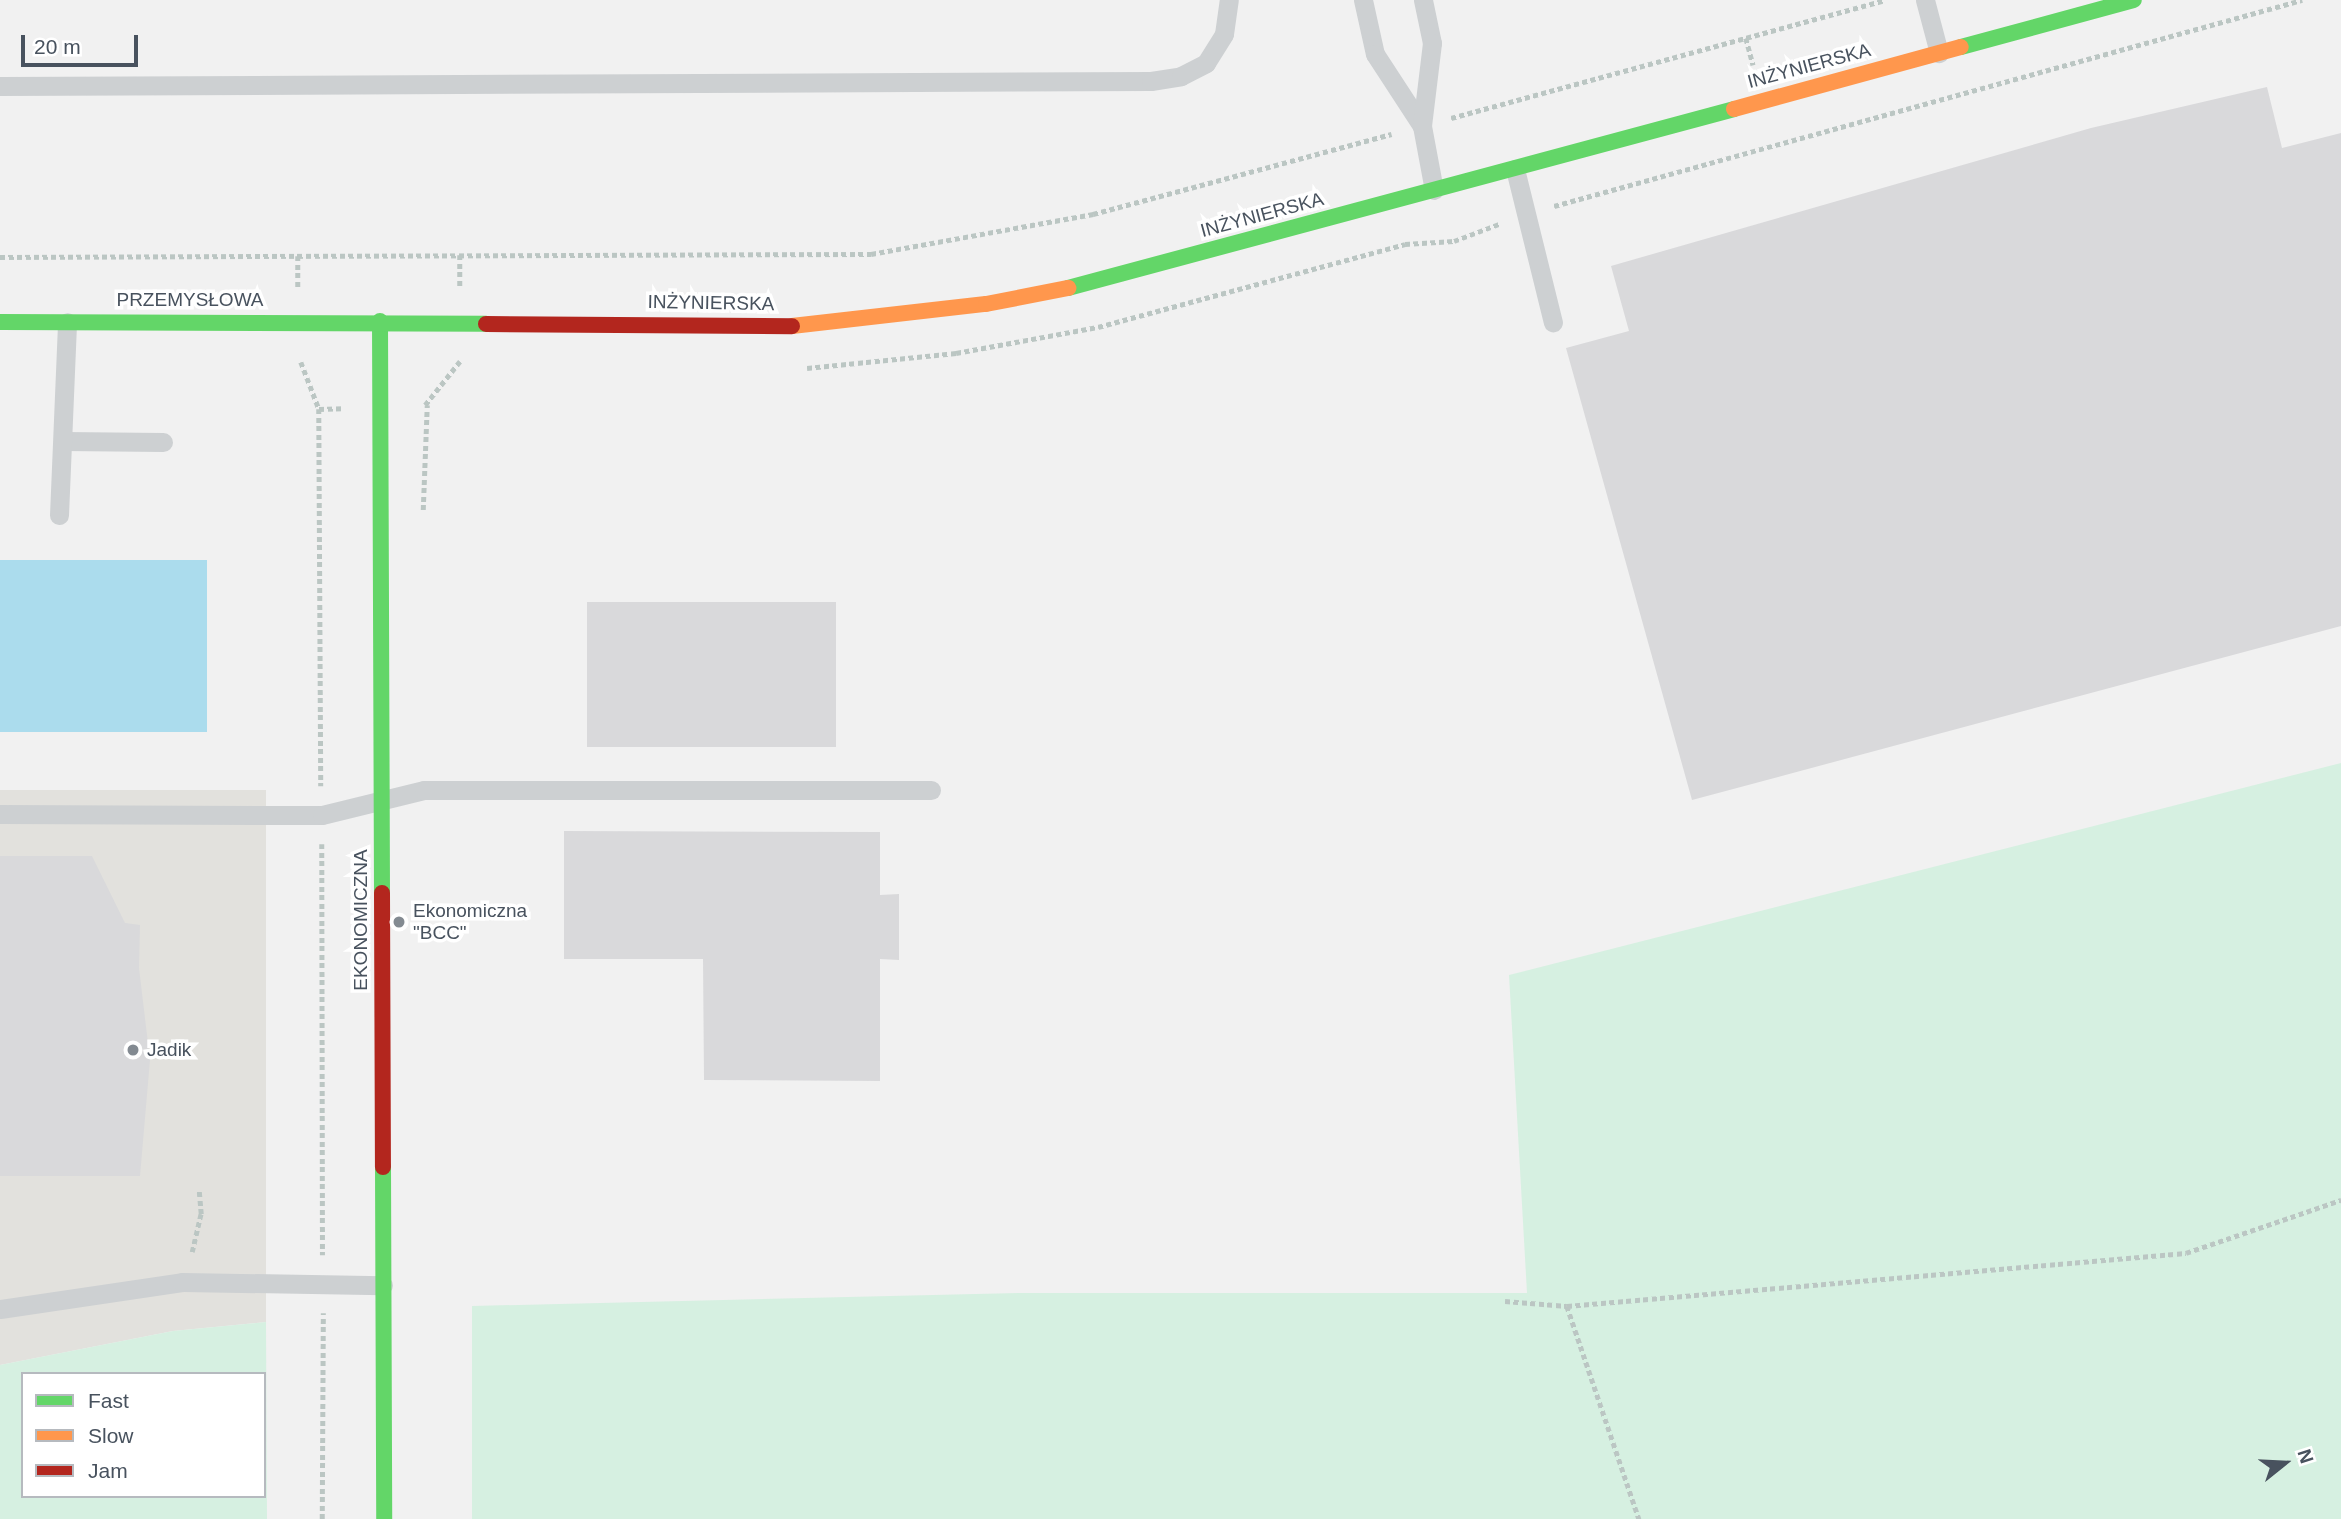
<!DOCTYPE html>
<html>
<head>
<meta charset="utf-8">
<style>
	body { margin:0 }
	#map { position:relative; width:2341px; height:1519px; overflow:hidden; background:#f1f1f1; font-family:Arial,sans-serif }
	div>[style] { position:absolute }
	.commercial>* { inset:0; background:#e2e1dd }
	.green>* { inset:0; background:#d6f0e1 }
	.water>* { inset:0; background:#abdced; transform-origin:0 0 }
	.building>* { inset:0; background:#d9d9db; transform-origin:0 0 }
	.path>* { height:4.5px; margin-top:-2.25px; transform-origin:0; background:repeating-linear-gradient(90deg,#bbc6c3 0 5px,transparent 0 8.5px) }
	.lane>* { height:19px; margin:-9.5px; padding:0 9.5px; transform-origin:9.5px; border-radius:9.5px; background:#cdd0d2 }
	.fast>* { height:16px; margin:-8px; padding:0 8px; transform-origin:8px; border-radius:8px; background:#63d668 }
	.slow>* { height:16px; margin:-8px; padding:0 8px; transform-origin:8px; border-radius:8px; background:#ff974d }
	.jam>* { height:16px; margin:-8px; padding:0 8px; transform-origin:8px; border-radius:8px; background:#b3261e }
	.dots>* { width:19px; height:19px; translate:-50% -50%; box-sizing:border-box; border:4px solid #fff; border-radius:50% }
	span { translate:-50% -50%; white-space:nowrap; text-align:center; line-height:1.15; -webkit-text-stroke:7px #fff; paint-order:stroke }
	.street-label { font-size:19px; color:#48525e }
	.poi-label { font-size:19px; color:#48525e }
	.left { translate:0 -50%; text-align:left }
	.legend { position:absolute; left:21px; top:1372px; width:245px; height:126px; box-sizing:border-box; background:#fff; border:2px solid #b6babf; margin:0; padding:9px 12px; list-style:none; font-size:21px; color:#48525e }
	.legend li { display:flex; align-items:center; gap:14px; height:35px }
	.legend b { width:35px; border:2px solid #b6babf }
	.north { position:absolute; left:2250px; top:1428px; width:70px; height:70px; -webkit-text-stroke:5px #fff; paint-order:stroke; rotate:72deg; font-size:19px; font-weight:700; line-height:28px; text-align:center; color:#48525e }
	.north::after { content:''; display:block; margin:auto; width:24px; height:32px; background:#48525e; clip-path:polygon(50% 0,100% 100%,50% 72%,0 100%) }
	.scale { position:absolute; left:21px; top:35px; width:117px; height:32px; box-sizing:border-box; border:4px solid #48525e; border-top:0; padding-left:9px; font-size:21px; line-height:24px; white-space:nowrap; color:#48525e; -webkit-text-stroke:5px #fff; paint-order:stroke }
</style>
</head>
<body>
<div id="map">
	<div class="commercial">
		<i style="clip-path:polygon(0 790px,266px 790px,266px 1322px,173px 1331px,0 1365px)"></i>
	</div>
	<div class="green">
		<i style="clip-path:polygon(2341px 763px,2341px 1519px,472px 1519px,472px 1306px,1018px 1293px,1527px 1293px,1509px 975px)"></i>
		<i style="clip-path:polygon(evenodd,266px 1322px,267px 1519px,0 1519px,0 1365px,173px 1331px,266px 1322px,23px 1374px,264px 1374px,264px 1496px,23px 1496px,23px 1374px)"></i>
	</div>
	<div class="water">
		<i style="left:207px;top:560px;width:172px;height:207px;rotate:90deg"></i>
	</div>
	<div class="building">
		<i style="clip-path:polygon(2267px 87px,2282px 148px,2341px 133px,2341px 626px,1692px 800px,1566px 348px,1629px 331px,1611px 266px,2091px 128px)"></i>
		<i style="left:587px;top:602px;width:249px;height:145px"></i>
		<i style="clip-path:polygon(564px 831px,880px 832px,880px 895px,899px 894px,899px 960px,880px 959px,880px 1081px,704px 1080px,703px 959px,564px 959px)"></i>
		<i style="clip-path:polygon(0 856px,92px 856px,125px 923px,140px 925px,139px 968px,150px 1060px,140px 1176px,0 1176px)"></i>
	</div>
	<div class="path">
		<i style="left:1746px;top:38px;width:28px;rotate:75deg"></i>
		<i style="left:1451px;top:118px;width:450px;rotate:-15.2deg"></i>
		<i style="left:1554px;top:206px;width:776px;rotate:-15.4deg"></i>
		<i style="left:460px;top:255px;width:31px;rotate:90deg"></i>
		<i style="left:298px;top:256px;width:31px;rotate:90deg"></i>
		<i style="left:0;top:257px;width:871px;rotate:-0.2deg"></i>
		<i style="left:871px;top:254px;width:226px;rotate:-10.2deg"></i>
		<i style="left:1093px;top:214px;width:309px;rotate:-15deg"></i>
		<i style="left:301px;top:362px;width:50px;rotate:69deg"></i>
		<i style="left:319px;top:409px;width:24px;rotate:-2deg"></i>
		<i style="left:807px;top:368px;width:150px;rotate:-5.7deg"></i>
		<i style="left:956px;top:353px;width:144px;rotate:-10.4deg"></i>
		<i style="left:1098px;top:327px;width:318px;rotate:-15.1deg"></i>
		<i style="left:1405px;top:244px;width:49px;rotate:-3.5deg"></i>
		<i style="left:1454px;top:241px;width:48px;rotate:-20.7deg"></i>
		<i style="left:425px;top:405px;width:56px;rotate:-51.5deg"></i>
		<i style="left:319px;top:409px;width:377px;rotate:89.7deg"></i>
		<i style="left:423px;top:510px;width:105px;rotate:-87.8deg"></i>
		<i style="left:322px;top:844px;width:411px;rotate:89.9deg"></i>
		<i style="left:192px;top:1252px;width:39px;rotate:-77deg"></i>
		<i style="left:201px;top:1214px;width:23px;rotate:-95deg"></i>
		<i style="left:1505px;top:1301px;width:62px;rotate:4.6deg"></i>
		<i style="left:1567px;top:1306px;width:225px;rotate:71.3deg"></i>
		<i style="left:1567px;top:1306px;width:621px;rotate:-4.89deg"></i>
		<i style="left:2186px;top:1253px;width:164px;rotate:-18.9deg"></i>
		<i style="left:322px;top:1519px;width:206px;rotate:-89.7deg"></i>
	</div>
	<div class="lane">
		<i style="left:1363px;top:0;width:55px;rotate:77.5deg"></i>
		<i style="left:1375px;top:54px;width:86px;rotate:56.9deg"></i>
		<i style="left:1423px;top:0;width:44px;rotate:78.2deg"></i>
		<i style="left:1432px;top:43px;width:84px;rotate:96.9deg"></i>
		<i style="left:1422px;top:126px;width:65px;rotate:79.4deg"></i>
		<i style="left:1925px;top:0;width:55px;rotate:75.2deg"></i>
		<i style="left:0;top:86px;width:1151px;rotate:-0.25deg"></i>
		<i style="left:1151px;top:81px;width:30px;rotate:-9deg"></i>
		<i style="left:1181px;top:76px;width:28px;rotate:-27deg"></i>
		<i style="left:1206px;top:63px;width:34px;rotate:-58deg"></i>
		<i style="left:1224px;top:34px;width:34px;rotate:-82deg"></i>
		<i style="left:1515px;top:169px;width:158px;rotate:76.1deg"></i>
		<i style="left:63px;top:441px;width:100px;rotate:0.6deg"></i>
		<i style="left:59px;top:515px;width:193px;rotate:-87.6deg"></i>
		<i style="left:0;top:814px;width:322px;rotate:0.2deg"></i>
		<i style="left:322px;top:815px;width:105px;rotate:-13.8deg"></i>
		<i style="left:424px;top:790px;width:507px"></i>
		<i style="left:0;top:1309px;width:184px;rotate:-8.4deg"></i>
		<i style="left:182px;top:1282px;width:201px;rotate:0.9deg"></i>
	</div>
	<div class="fast">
		<i style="left:1961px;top:47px;width:179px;rotate:-15.2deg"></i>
		<i style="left:1068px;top:288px;width:690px;rotate:-15.04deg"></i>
		<i style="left:380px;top:321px;width:572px;rotate:89.8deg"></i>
		<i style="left:0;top:322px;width:486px;rotate:0.2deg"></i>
		<i style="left:383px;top:1167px;width:352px;rotate:89.8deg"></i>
	</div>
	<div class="slow">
		<i style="left:1734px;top:109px;width:235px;rotate:-15.3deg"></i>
		<i style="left:792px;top:326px;width:195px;rotate:-6.5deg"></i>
		<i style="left:986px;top:304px;width:84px;rotate:-11deg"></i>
	</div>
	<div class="jam">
		<i style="left:486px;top:324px;width:306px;rotate:0.4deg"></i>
		<i style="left:382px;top:893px;width:274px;rotate:89.8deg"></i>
	</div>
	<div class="dots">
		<i style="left:399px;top:922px;background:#838a91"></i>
		<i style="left:133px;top:1050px;background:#838a91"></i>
	</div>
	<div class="street-label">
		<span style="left:1809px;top:66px;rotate:-15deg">INŻYNIERSKA</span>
		<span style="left:1262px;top:215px;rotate:-15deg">INŻYNIERSKA</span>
		<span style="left:190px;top:300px">PRZEMYSŁOWA</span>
		<span style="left:711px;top:303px;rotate:1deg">INŻYNIERSKA</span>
		<span style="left:361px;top:920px;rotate:-90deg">EKONOMICZNA</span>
	</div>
	<div class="poi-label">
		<span class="left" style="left:413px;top:922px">Ekonomiczna<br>"BCC"</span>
		<span class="left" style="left:147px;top:1050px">Jadik</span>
	</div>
	<ul class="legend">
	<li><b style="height:9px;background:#63d668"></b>Fast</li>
	<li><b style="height:9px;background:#ff974d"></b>Slow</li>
	<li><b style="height:9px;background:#b3261e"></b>Jam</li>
	</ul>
	<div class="north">N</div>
	<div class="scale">20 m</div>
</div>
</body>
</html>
